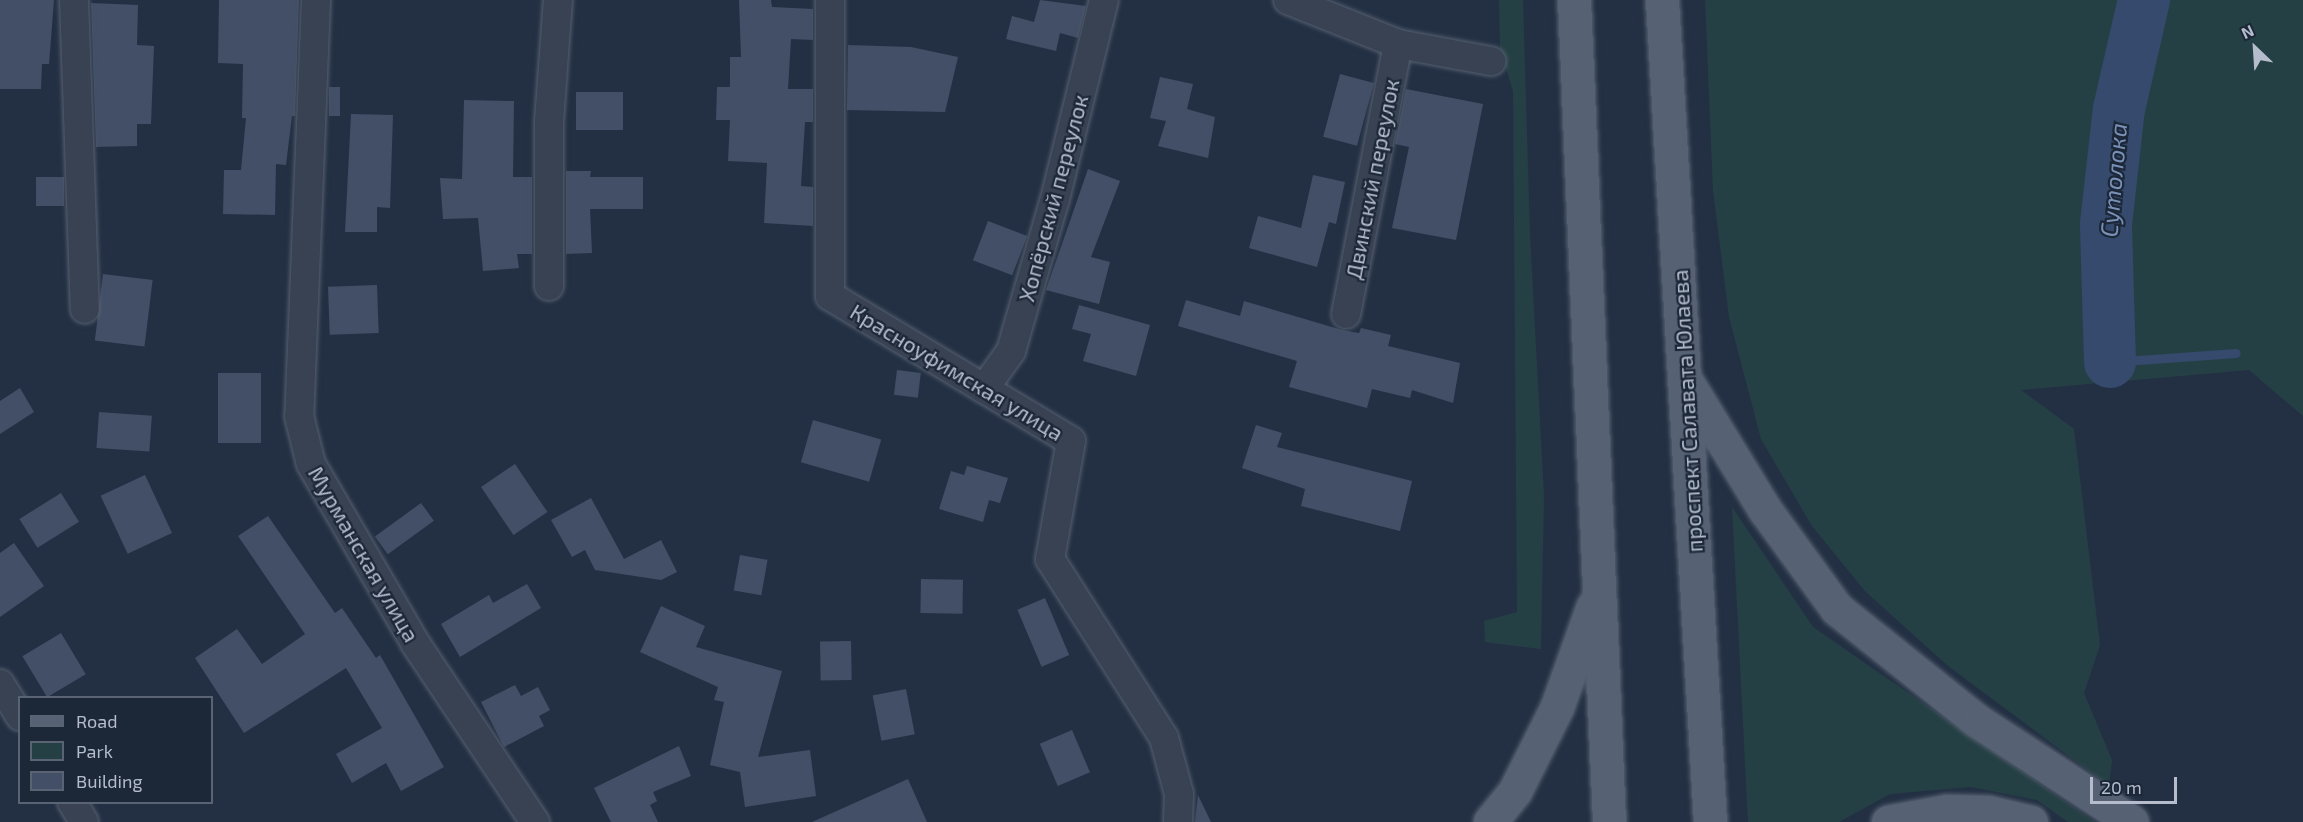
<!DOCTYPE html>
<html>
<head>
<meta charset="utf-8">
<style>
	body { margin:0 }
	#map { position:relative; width:2303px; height:822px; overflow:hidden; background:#233044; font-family:"Exo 2",sans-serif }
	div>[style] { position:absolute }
	.green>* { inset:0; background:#254045 }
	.stream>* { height:9px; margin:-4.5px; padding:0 4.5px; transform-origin:4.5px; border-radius:4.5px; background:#354a6c }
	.river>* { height:52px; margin:-26px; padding:0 26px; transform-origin:26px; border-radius:26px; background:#354a6c }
	.building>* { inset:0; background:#424f66; transform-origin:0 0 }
	.roads { filter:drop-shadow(0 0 2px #566070) drop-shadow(0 0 2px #566070) }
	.street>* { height:28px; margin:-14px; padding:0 14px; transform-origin:14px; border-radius:14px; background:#384253 }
	.primary>* { height:33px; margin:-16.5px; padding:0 16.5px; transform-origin:16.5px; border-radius:16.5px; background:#566173 }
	span { translate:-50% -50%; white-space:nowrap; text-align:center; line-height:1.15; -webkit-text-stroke:4.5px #1c2738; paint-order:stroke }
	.street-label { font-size:22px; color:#b5bdcd }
	.water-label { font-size:24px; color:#7991b7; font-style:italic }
	.legend { position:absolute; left:18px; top:696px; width:195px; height:108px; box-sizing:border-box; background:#1c2738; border:2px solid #596374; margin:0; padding:8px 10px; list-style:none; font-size:18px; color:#b5bdcd }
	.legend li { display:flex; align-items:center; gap:12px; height:30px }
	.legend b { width:30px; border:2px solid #596374 }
	.north { position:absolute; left:2225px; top:18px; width:60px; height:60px; -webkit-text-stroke:4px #1c2738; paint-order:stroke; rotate:335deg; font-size:16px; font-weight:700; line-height:24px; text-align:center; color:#b5bdcd }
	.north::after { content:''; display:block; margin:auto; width:21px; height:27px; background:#b5bdcd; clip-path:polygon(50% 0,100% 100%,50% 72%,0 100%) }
	.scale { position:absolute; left:2090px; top:777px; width:87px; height:27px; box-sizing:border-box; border:3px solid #b5bdcd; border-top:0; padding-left:8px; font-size:18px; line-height:21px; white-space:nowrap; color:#b5bdcd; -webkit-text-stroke:4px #1c2738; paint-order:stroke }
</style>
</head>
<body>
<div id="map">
	<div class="green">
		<i style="clip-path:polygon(1499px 0,1523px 0,1530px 235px,1544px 496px,1541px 649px,1485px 642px,1484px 621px,1517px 612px,1513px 91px,1500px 49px)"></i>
		<i style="clip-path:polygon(1705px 0,2303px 0,2303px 416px,2249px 370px,2021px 390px,2074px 429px,2100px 645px,2084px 693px,2112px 760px,2109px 786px,1948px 666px,1865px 591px,1812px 526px,1761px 439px,1729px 317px,1713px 191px)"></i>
		<i style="clip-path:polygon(1732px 507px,1813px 627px,2095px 822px,2068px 822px,2037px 800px,1971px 787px,1890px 794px,1839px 822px,1748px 822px)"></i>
	</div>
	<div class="stream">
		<i style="left:2110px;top:362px;width:126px;rotate:-4.1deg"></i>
	</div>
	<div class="river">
		<i style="left:2110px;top:362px;width:138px;rotate:-91.7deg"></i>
		<i style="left:2106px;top:224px;width:116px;rotate:-83.6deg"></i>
		<i style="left:2119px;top:109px;width:112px;rotate:-77.1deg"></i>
	</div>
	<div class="building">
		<i style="clip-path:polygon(0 0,54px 0,49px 64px,42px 64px,41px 89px,0 89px)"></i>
		<i style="clip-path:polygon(219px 0,299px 0,295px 116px,292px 116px,286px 165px,276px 164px,275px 215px,223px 214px,224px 170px,241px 170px,246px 118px,242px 118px,243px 64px,218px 63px)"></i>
		<i style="clip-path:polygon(739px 0,771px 0,772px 7px,813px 9px,813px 40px,791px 39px,788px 89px,813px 89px,813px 122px,805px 122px,801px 186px,813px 187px,813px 226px,764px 223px,767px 163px,728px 161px,730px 120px,716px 120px,717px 87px,730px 87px,730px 57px,741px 57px)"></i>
		<i style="clip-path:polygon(1040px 0,1086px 6px,1078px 38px,1060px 33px,1056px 51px,1006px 39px,1012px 16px,1034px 22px)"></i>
		<i style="clip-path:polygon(91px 3px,138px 5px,137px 45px,154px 46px,151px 124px,137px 124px,137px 146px,96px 147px)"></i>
		<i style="clip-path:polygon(848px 45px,911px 47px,958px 57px,945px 112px,847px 110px)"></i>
		<i style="left:1340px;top:74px;width:35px;height:65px;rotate:15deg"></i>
		<i style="clip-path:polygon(1160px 77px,1193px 84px,1187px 109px,1215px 117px,1208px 158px,1158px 146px,1166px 121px,1150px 118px)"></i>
		<i style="left:329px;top:87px;width:11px;height:29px"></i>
		<i style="clip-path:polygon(1406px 89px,1483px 104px,1456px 240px,1392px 228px,1409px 147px,1395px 144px)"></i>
		<i style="left:576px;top:92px;width:47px;height:38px"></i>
		<i style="clip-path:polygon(464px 100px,514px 101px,513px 177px,532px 177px,532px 254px,517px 254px,519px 268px,483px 271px,478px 218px,443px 219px,440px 178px,462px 179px)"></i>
		<i style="clip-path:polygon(351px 114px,393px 115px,390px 208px,377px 207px,377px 232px,345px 232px)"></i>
		<i style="clip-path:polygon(1088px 169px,1120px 181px,1091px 257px,1110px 262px,1099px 304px,1046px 290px)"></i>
		<i style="clip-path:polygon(566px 171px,591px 171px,590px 177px,643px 177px,643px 209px,590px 209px,592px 253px,566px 254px)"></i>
		<i style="clip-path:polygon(1313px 175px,1345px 182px,1336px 224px,1329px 222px,1317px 267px,1249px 248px,1258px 216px,1301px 228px)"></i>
		<i style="left:36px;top:177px;width:28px;height:29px"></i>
		<i style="left:988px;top:221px;width:42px;height:42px;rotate:21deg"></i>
		<i style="left:103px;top:274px;width:50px;height:67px;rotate:7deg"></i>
		<i style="left:377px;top:285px;width:48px;height:49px;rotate:88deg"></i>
		<i style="clip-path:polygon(1186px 300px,1240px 316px,1244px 301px,1342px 330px,1359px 333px,1361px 328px,1391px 335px,1388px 346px,1460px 363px,1453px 403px,1412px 390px,1410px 398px,1372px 389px,1367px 408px,1289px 387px,1297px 361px,1178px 326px)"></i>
		<i style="clip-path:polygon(1079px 305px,1150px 325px,1136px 376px,1083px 361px,1091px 334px,1072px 329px)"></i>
		<i style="left:897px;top:370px;width:24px;height:25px;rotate:7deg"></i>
		<i style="left:218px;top:373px;width:43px;height:70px"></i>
		<i style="clip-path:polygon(20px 388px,34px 412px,0 434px,0 401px)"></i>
		<i style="left:99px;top:412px;width:53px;height:36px;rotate:4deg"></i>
		<i style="left:813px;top:420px;width:71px;height:44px;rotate:16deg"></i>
		<i style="clip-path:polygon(1256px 425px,1282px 433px,1277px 447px,1412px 481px,1400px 531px,1301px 506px,1305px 489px,1242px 468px)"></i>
		<i style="left:515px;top:464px;width:58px;height:41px;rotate:56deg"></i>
		<i style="clip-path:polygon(967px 466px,1008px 478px,1000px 503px,989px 500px,983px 522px,939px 509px,951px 471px,964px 475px)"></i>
		<i style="left:145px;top:475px;width:64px;height:49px;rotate:65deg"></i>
		<i style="left:61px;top:493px;width:34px;height:49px;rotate:58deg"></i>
		<i style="clip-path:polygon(591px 498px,624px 559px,661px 540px,677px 572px,661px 580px,595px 570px,585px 550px,572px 557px,551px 520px)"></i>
		<i style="left:421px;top:503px;width:22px;height:57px;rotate:54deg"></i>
		<i style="clip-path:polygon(268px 516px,335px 613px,342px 608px,376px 658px,380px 655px,444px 767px,401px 791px,386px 763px,352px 783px,336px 754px,382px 728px,346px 668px,244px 733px,195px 658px,237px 629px,262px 664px,305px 634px,238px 536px)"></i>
		<i style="clip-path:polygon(14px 543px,44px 586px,0 617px,0 553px)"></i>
		<i style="left:740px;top:555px;width:28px;height:36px;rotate:10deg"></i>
		<i style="left:921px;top:579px;width:42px;height:34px;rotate:1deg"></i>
		<i style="clip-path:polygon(527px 584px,541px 608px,460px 657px,441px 624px,489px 595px,493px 603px)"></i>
		<i style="left:1045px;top:598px;width:62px;height:30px;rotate:67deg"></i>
		<i style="clip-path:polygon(661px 606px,705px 626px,696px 647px,782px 671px,758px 757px,810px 750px,816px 796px,745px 807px,740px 772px,710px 765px,724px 702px,714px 700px,718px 687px,640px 652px)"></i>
		<i style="left:61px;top:633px;width:48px;height:45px;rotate:59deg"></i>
		<i style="left:851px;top:641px;width:39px;height:31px;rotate:89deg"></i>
		<i style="clip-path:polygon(515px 685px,521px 696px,538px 687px,550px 710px,539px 716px,544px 726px,504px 747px,481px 702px)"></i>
		<i style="left:906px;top:689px;width:46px;height:34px;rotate:79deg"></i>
		<i style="left:1072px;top:730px;width:46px;height:35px;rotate:67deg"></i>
		<i style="clip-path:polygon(679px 746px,691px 776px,653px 792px,657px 801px,650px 805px,658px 822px,611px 822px,594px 788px)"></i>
		<i style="clip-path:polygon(908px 779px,927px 822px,812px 822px)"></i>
		<i style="clip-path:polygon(1198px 795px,1211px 822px,1195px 822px)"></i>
	</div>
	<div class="roads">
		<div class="street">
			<i style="left:74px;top:0;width:309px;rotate:88deg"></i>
			<i style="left:316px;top:0;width:416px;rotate:92.3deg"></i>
			<i style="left:299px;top:416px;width:49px;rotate:76deg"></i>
			<i style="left:311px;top:464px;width:207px;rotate:59.8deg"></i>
			<i style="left:415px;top:643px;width:216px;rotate:56.2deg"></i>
			<i style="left:830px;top:0;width:296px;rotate:90deg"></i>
			<i style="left:830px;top:296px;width:281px;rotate:31deg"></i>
			<i style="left:1071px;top:441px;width:120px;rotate:100.1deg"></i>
			<i style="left:1050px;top:559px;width:212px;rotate:57.5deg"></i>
			<i style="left:1164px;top:738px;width:58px;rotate:75deg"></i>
			<i style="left:1179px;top:794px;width:28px;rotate:92deg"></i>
			<i style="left:1288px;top:0;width:118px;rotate:21.8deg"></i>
			<i style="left:1398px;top:44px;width:95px;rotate:10.4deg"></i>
			<i style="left:549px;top:286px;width:164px;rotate:-90deg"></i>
			<i style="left:549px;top:122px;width:122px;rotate:-85.8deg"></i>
			<i style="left:1346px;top:314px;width:275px;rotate:-79.1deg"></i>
			<i style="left:984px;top:389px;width:47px;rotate:-54.6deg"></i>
			<i style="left:1011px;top:351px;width:158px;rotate:-73.9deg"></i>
			<i style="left:1055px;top:199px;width:205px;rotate:-76.2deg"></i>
			<i style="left:0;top:684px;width:38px;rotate:58deg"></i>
			<i style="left:72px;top:802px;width:23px;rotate:59deg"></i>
		</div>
		<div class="primary">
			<i style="left:1574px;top:0;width:823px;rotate:87.56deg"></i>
			<i style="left:1662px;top:0;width:823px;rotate:86.66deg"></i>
			<i style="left:1688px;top:384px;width:148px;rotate:58.6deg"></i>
			<i style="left:1765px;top:510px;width:122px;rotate:54deg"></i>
			<i style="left:1837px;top:609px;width:178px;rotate:38.6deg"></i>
			<i style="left:1976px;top:720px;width:186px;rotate:33.2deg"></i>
			<i style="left:1490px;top:822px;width:40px;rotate:-51deg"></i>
			<i style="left:1515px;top:791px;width:94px;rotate:-63.4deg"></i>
			<i style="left:1557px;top:707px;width:107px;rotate:-70.4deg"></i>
			<i style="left:1888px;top:822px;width:60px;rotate:-10.6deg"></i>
			<i style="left:1947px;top:811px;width:41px;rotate:1.4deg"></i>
			<i style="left:1988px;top:812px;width:44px;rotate:13.1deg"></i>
		</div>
	</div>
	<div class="street-label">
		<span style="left:1372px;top:179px;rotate:-79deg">Двинский переулок</span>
		<span style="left:1053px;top:198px;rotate:-75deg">Хопёрский переулок</span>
		<span style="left:957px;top:372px;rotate:31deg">Красноуфимская улица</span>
		<span style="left:1687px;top:411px;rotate:-93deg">проспект Салавата Юлаева</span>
		<span style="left:364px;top:554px;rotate:60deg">Мурманская улица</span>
	</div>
	<div class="water-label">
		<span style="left:2113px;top:180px;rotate:-85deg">Сутолока</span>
	</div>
	<ul class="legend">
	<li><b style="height:8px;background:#566173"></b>Road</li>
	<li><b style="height:16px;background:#254045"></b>Park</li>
	<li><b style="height:16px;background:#424f66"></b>Building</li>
	</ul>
	<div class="north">N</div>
	<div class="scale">20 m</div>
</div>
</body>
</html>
